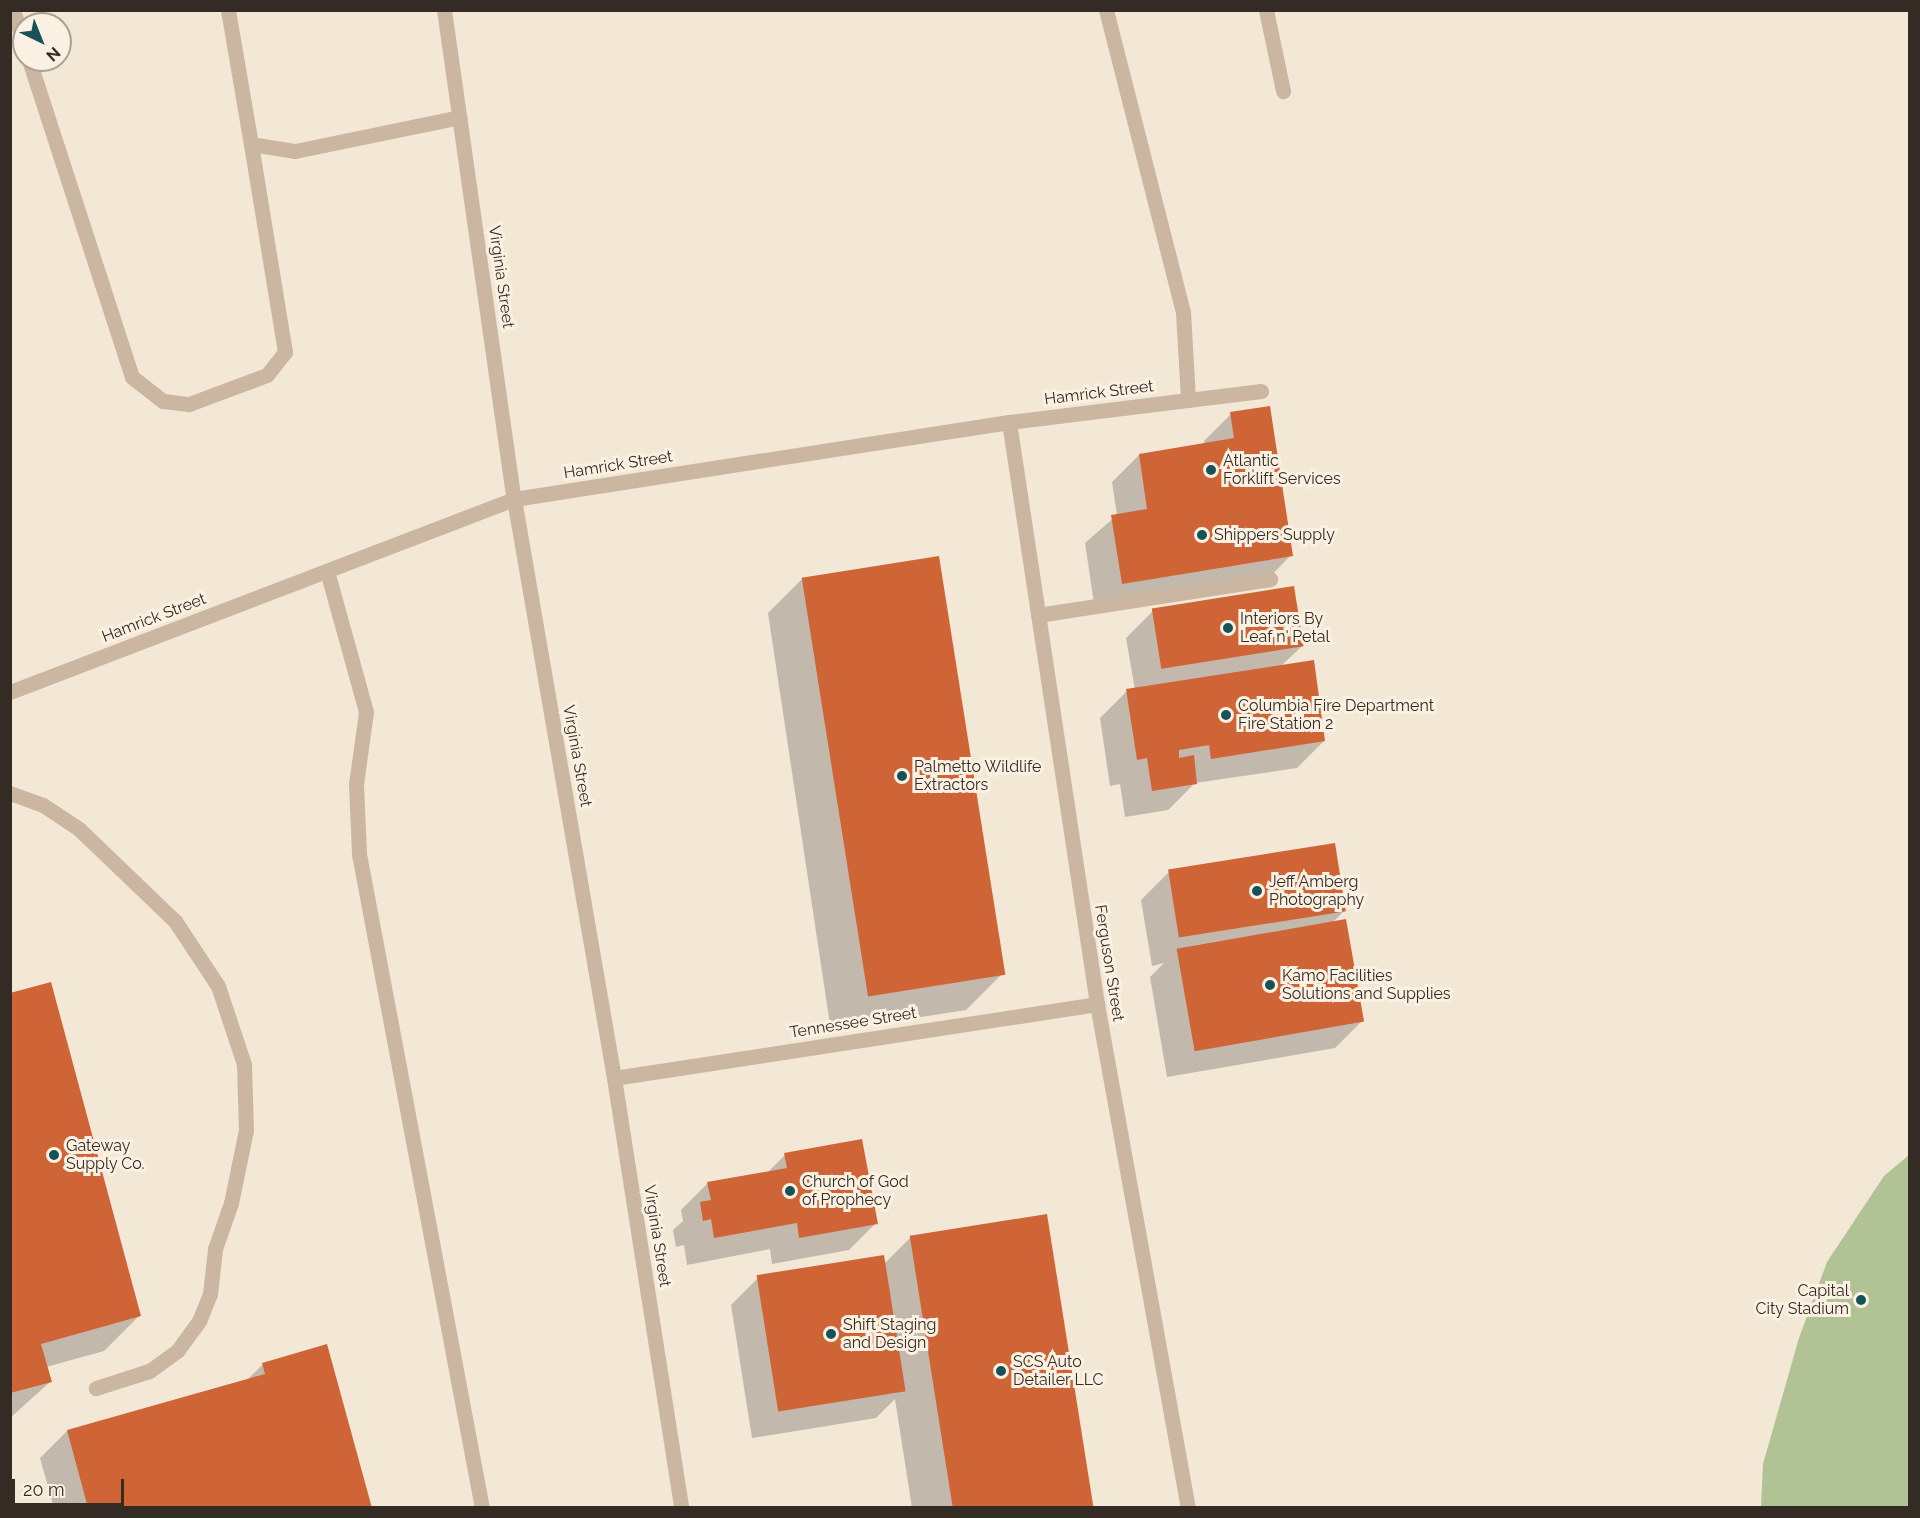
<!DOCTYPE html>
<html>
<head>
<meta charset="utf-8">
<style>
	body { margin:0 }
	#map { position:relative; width:1920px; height:1518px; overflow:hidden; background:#f3e7d6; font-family:Raleway,sans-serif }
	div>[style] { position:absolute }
	.green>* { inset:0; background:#b1c295 }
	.shadow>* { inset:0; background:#0003 }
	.building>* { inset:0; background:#cf6537; transform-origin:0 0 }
	.minor>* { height:15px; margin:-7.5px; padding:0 7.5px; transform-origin:7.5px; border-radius:7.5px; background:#cbb7a1 }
	.dots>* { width:16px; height:16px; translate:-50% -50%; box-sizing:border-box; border:3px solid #faf1e2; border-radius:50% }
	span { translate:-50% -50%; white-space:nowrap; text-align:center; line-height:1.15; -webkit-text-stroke:6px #faf1e2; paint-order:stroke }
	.street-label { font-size:16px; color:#352b25 }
	.poi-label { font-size:16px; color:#352b25 }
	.left { translate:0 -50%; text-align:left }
	.right { translate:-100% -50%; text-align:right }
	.frame { position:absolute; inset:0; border:12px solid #352b25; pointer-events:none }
	.north { position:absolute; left:12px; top:12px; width:60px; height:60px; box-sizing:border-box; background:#faf1e2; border:2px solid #aba296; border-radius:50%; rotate:137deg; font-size:16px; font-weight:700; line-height:24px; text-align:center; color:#352b25 }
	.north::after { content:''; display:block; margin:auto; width:21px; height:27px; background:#175159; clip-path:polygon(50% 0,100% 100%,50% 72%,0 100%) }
	.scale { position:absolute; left:12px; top:1479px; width:112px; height:27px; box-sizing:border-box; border:3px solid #352b25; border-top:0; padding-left:8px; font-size:18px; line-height:21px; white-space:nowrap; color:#352b25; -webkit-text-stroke:4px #faf1e2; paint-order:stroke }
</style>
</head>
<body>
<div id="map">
	<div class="green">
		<i style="clip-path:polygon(1909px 1155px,1909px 1507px,1761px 1507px,1763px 1464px,1799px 1338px,1827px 1262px,1884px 1176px)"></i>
	</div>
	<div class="shadow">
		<i style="clip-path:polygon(1231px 414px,1291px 555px,1264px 583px,1095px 610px,1085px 543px,1117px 515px,1112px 482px,1139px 455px,1205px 445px,1204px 441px)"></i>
		<i style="clip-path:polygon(803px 578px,1001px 975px,966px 1010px,831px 1031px,768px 613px)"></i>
		<i style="clip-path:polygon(1153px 611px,1302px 646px,1281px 666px,1324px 741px,1297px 768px,1195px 783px,1168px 810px,1125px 817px,1120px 784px,1110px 786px,1100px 718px,1127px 691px,1135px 690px,1126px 638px)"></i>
		<i style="clip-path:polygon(1334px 845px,1345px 910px,1332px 923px,1362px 1021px,1335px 1048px,1167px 1077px,1150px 977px,1164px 963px,1152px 966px,1141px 900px,1168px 873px)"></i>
		<i style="clip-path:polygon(10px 994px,139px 1316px,104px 1351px,46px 1367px,50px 1382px,10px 1418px)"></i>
		<i style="clip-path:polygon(785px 1155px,876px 1223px,849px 1250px,772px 1264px,770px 1249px,687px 1265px,684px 1245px,676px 1247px,673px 1230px,683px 1221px,681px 1210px,708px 1183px,767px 1173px)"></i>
		<i style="clip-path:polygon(911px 1237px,1091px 1508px,912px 1508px,895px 1399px,876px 1418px,752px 1438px,731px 1305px,758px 1278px,884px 1264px)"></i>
		<i style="clip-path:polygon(263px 1364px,371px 1508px,54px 1508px,40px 1458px,67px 1431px,246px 1381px)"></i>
	</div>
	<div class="building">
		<i style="clip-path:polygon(1270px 406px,1293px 556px,1122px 584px,1111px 515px,1147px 509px,1139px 454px,1234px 438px,1230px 412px)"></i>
		<i style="left:939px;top:556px;width:424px;height:139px;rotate:81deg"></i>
		<i style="left:1294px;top:586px;width:61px;height:144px;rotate:81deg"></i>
		<i style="clip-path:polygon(1314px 660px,1325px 741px,1211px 759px,1209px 745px,1179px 750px,1179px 758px,1194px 755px,1197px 784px,1152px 791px,1147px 758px,1137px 760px,1126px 689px)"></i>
		<i style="left:1335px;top:843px;width:69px;height:169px;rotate:81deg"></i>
		<i style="left:1346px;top:919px;width:104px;height:172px;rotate:80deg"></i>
		<i style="clip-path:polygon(51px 982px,141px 1316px,41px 1344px,52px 1382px,10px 1393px,10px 993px)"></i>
		<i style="clip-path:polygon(862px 1139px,878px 1224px,799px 1238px,797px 1223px,714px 1238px,711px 1219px,703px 1221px,700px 1202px,711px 1200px,707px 1182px,787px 1168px,784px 1153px)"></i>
		<i style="left:1047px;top:1214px;width:297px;height:139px;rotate:81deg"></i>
		<i style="left:884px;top:1255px;width:138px;height:129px;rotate:81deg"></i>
		<i style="clip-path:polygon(327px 1344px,372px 1508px,88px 1508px,67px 1430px,265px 1374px,262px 1363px)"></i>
	</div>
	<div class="minor">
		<i style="left:13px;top:10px;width:36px;rotate:72deg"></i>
		<i style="left:228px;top:10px;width:136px;rotate:80.3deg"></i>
		<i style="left:251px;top:144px;width:45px;rotate:9deg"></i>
		<i style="left:295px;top:151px;width:168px;rotate:-11.6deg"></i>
		<i style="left:444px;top:10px;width:494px;rotate:81.9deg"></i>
		<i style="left:514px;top:499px;width:588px;rotate:80.2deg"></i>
		<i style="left:614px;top:1078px;width:435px;rotate:81.1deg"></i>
		<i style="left:1106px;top:10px;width:312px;rotate:75.7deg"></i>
		<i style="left:1183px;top:312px;width:88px;rotate:86.7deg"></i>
		<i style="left:1266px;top:10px;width:83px;rotate:78.1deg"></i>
		<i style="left:29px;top:60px;width:333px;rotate:72deg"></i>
		<i style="left:132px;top:377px;width:39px;rotate:38deg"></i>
		<i style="left:163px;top:401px;width:26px;rotate:7deg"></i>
		<i style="left:189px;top:404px;width:83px;rotate:-20.4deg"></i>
		<i style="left:267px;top:375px;width:29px;rotate:-52deg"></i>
		<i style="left:285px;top:352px;width:211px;rotate:-99.3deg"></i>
		<i style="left:1009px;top:422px;width:589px;rotate:81.4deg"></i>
		<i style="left:1097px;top:1004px;width:512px;rotate:79.77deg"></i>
		<i style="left:327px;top:571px;width:146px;rotate:74.5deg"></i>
		<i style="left:366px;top:712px;width:73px;rotate:97.9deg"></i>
		<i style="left:356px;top:784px;width:70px;rotate:87.5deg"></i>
		<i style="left:359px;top:854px;width:665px;rotate:79.35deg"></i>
		<i style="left:1038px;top:615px;width:235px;rotate:-8.8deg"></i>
		<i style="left:10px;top:692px;width:540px;rotate:-20.95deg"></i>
		<i style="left:514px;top:499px;width:501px;rotate:-8.84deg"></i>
		<i style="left:1009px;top:422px;width:254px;rotate:-7deg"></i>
		<i style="left:10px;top:793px;width:35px;rotate:20deg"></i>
		<i style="left:43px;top:805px;width:43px;rotate:33.7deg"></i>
		<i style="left:79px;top:829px;width:133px;rotate:43.8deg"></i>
		<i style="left:175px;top:921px;width:78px;rotate:56.5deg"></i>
		<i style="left:218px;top:986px;width:82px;rotate:71.6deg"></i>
		<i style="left:244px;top:1064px;width:66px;rotate:88.3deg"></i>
		<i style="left:246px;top:1130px;width:75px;rotate:101.6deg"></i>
		<i style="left:231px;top:1203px;width:49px;rotate:109.2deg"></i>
		<i style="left:215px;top:1249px;width:45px;rotate:96.3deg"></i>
		<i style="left:210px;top:1294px;width:29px;rotate:112deg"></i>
		<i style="left:199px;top:1321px;width:37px;rotate:126deg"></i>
		<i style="left:177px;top:1351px;width:34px;rotate:144deg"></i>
		<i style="left:149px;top:1371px;width:56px;rotate:162.2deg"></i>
		<i style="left:614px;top:1078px;width:489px;rotate:-8.7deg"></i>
	</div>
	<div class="dots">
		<i style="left:1211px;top:470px;background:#175159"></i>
		<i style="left:1202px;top:535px;background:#175159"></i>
		<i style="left:1228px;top:628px;background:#175159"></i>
		<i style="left:1226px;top:715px;background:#175159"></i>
		<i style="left:902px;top:776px;background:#175159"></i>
		<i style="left:1257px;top:891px;background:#175159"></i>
		<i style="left:1270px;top:985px;background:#175159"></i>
		<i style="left:54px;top:1155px;background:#175159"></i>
		<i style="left:790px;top:1191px;background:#175159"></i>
		<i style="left:1861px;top:1300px;background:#175159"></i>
		<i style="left:831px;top:1334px;background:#175159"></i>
		<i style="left:1001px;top:1371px;background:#175159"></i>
	</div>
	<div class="street-label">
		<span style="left:501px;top:277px;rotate:82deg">Virginia Street</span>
		<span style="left:1099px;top:393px;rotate:-7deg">Hamrick Street</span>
		<span style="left:618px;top:465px;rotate:-9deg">Hamrick Street</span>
		<span style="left:154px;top:618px;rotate:-21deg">Hamrick Street</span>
		<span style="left:577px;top:756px;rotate:80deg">Virginia Street</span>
		<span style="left:1109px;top:963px;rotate:81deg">Ferguson Street</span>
		<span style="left:853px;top:1023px;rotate:-9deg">Tennessee Street</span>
		<span style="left:657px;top:1236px;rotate:81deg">Virginia Street</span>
	</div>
	<div class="poi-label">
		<span class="left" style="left:1223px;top:470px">Atlantic<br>Forklift Services</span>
		<span class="left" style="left:1214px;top:535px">Shippers Supply</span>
		<span class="left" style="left:1240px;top:628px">Interiors By<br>Leaf n' Petal</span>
		<span class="left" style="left:1238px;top:715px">Columbia Fire Department<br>Fire Station 2</span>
		<span class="left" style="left:914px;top:776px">Palmetto Wildlife<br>Extractors</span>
		<span class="left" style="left:1269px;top:891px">Jeff Amberg<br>Photography</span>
		<span class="left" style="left:1282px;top:985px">Kamo Facilities<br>Solutions and Supplies</span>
		<span class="left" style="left:66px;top:1155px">Gateway<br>Supply Co.</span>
		<span class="left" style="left:802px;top:1191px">Church of God<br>of Prophecy</span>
		<span class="right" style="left:1849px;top:1300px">Capital<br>City Stadium</span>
		<span class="left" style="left:843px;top:1334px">Shift Staging<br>and Design</span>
		<span class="left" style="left:1013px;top:1371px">SCS Auto<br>Detailer LLC</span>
	</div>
	<div class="frame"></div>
	<div class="north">N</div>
	<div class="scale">20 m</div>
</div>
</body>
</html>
